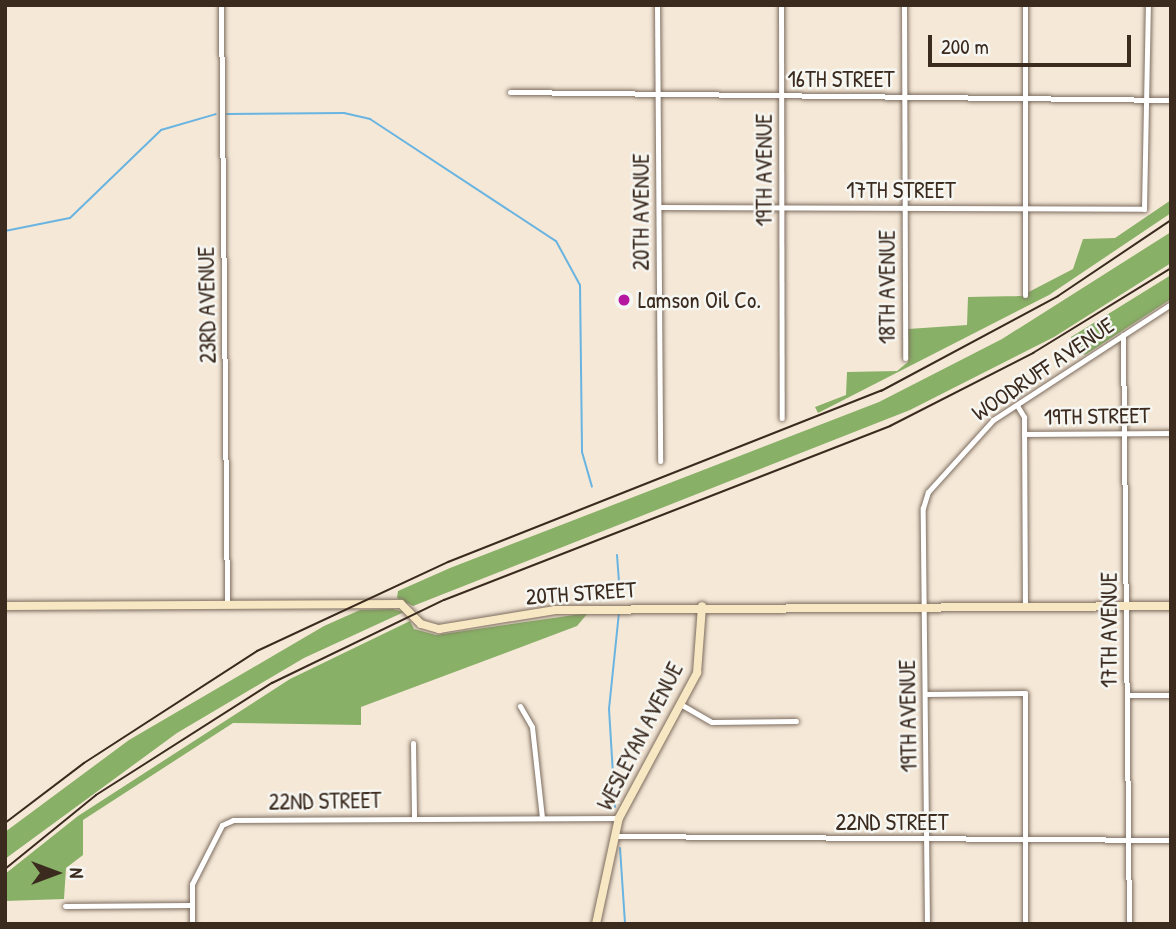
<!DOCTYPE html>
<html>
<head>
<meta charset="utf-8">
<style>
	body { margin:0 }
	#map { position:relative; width:1176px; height:929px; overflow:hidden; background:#f5e8d7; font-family:"Patrick Hand",sans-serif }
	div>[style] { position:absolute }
	.forest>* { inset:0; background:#89b067 }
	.stream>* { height:2px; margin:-1px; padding:0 1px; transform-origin:1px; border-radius:1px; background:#69b4e1 }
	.roads { filter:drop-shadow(0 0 2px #7c6c5f) drop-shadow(0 0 2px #7c6c5f) }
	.street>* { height:5px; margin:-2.5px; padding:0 2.5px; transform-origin:2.5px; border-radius:2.5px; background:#fff }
	.secondary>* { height:8px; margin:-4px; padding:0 4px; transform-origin:4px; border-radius:4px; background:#f7e8c3 }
	.rail>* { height:2px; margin:-1px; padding:0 1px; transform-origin:1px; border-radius:1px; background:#3b2a1e }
	.dots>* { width:19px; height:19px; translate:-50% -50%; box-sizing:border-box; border:4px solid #f6f6f2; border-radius:50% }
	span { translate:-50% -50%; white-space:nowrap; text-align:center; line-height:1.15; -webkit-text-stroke:5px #f6f6f2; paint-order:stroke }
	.street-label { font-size:23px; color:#3b2a1e }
	.poi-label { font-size:23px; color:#3b2a1e }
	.left { translate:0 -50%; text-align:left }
	.frame { position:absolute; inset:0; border:7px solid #3b2a1e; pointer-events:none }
	.north { position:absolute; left:21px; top:838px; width:70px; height:70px; -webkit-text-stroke:5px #f6f6f2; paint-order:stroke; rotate:90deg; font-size:19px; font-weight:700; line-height:28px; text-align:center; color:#3b2a1e }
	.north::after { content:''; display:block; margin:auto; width:24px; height:32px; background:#3b2a1e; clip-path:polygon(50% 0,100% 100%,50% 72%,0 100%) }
	.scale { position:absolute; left:928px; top:35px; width:203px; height:32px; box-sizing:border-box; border:4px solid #3b2a1e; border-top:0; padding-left:9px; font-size:21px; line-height:24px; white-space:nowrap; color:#3b2a1e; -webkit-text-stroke:5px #f6f6f2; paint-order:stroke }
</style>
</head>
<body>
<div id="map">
	<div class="forest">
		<i style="clip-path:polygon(1171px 200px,1171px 213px,1049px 295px,818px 413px,815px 407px,846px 395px,847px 372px,897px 371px,908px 362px,908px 329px,967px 325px,968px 297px,1021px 296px,1073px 269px,1083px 239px,1115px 238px)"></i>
		<i style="clip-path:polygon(1171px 232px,1171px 263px,1054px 337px,910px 410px,413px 606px,397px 598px,398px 591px,450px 568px,879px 402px,1002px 339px)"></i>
		<i style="clip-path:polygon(1171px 275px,1171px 299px,1085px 355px,1071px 347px,1071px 337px)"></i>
		<i style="clip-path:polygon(393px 609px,404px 612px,304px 658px,177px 733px,5px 859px,5px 832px,129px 740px,324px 626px,360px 610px)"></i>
		<i style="clip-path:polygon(588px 613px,577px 626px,361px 707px,361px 725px,233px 723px,83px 820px,83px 855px,66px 868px,64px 899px,5px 901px,5px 874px,78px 816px,290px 679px,410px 621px,414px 629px,436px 635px)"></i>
	</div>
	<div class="stream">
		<i style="left:227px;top:114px;width:117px;rotate:-0.5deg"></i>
		<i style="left:344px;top:113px;width:27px;rotate:13deg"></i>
		<i style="left:370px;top:119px;width:222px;rotate:33.3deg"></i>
		<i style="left:556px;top:241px;width:50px;rotate:61.4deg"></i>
		<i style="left:580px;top:285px;width:167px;rotate:89.3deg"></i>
		<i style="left:582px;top:452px;width:36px;rotate:74deg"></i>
		<i style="left:5px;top:231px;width:66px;rotate:-11.3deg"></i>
		<i style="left:70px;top:218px;width:127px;rotate:-44deg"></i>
		<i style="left:161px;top:130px;width:57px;rotate:-16.2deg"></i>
		<i style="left:617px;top:555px;width:41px;rotate:85.8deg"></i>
		<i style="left:615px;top:807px;width:98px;rotate:-93.5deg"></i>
		<i style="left:609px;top:709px;width:97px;rotate:-84.1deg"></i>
		<i style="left:620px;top:848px;width:76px;rotate:86.2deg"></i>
	</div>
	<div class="roads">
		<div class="street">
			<i style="left:221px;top:5px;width:599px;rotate:89.43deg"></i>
			<i style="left:657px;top:5px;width:456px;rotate:89.6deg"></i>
			<i style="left:781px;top:5px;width:413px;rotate:89.9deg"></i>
			<i style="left:904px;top:5px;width:353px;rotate:89.8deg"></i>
			<i style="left:1025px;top:5px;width:290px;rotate:90deg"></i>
			<i style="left:510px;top:92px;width:661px;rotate:0.69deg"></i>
			<i style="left:659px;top:207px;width:485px;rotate:0.2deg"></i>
			<i style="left:1144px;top:209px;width:204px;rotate:-88.9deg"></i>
			<i style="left:1123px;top:335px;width:589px;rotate:89.42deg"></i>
			<i style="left:1018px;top:407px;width:12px;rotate:59deg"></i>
			<i style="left:1024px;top:417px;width:189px;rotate:89.7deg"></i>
			<i style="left:1024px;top:434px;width:147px;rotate:-0.4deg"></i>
			<i style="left:925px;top:694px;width:100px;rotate:-0.6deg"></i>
			<i style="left:1025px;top:693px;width:231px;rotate:90deg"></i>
			<i style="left:1127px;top:695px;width:44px"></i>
			<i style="left:682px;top:705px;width:34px;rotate:30deg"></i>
			<i style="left:712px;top:722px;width:84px;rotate:-0.7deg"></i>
			<i style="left:520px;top:706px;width:24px;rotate:60deg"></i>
			<i style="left:532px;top:727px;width:91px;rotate:83.7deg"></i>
			<i style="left:413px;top:743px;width:73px;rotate:89.2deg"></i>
			<i style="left:614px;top:836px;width:557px;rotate:0.41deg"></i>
			<i style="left:65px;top:906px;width:126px;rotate:-0.5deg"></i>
			<i style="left:192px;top:924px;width:40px;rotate:-90deg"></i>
			<i style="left:192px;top:884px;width:66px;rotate:-63deg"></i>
			<i style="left:222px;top:825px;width:12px;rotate:-24deg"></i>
			<i style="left:233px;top:820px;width:386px;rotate:-0.3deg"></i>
			<i style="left:927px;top:924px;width:416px;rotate:-90.6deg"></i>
			<i style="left:923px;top:508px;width:17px;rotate:-73deg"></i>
			<i style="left:928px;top:492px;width:97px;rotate:-47.9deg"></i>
			<i style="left:993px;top:420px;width:212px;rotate:-33.1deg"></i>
		</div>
		<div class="secondary">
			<i style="left:5px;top:606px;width:396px;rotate:-0.3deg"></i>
			<i style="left:401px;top:604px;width:28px;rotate:45deg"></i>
			<i style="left:421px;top:624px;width:19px;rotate:16deg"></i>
			<i style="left:439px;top:629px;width:118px;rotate:-9.3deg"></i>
			<i style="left:555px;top:610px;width:616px;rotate:-0.37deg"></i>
			<i style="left:596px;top:924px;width:108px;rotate:-77.8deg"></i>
			<i style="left:619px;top:818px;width:165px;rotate:-61.7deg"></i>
			<i style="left:697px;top:673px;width:67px;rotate:-85.7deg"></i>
		</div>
	</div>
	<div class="rail">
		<i style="left:5px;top:823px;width:99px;rotate:-37.2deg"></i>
		<i style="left:84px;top:763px;width:206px;rotate:-32.9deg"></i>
		<i style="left:257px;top:651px;width:211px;rotate:-25deg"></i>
		<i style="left:448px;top:562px;width:466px;rotate:-21.6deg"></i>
		<i style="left:881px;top:391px;width:201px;rotate:-28.2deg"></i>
		<i style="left:1058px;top:296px;width:136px;rotate:-33.9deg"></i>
		<i style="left:5px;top:869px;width:117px;rotate:-39.1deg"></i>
		<i style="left:96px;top:795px;width:209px;rotate:-32.5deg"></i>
		<i style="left:272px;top:683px;width:191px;rotate:-25.8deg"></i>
		<i style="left:444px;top:600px;width:479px;rotate:-21.3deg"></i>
		<i style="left:890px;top:426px;width:161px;rotate:-27deg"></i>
		<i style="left:1033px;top:353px;width:162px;rotate:-31.6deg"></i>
	</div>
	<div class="dots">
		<i style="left:624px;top:300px;background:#b5179e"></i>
	</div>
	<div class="street-label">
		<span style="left:841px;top:79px">16TH STREET</span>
		<span style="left:764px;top:170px;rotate:-90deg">19TH AVENUE</span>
		<span style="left:901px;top:190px">17TH STREET</span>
		<span style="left:641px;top:212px;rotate:-90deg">20TH AVENUE</span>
		<span style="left:887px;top:287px;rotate:-90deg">18TH AVENUE</span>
		<span style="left:207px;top:305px;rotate:-91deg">23RD AVENUE</span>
		<span style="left:1043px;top:369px;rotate:-34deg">WOODRUFF AVENUE</span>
		<span style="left:1097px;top:416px;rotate:-1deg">19TH STREET</span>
		<span style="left:581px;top:593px;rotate:-4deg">20TH STREET</span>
		<span style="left:1109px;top:630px;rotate:-90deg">17TH AVENUE</span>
		<span style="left:908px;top:716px;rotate:-91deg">19TH AVENUE</span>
		<span style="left:640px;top:736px;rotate:-63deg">WESLEYAN AVENUE</span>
		<span style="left:325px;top:801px;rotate:-1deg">22ND STREET</span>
		<span style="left:892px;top:822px">22ND STREET</span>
	</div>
	<div class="poi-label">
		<span class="left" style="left:638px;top:300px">Lamson Oil Co.</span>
	</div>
	<div class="frame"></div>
	<div class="north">N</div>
	<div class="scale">200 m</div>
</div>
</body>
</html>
